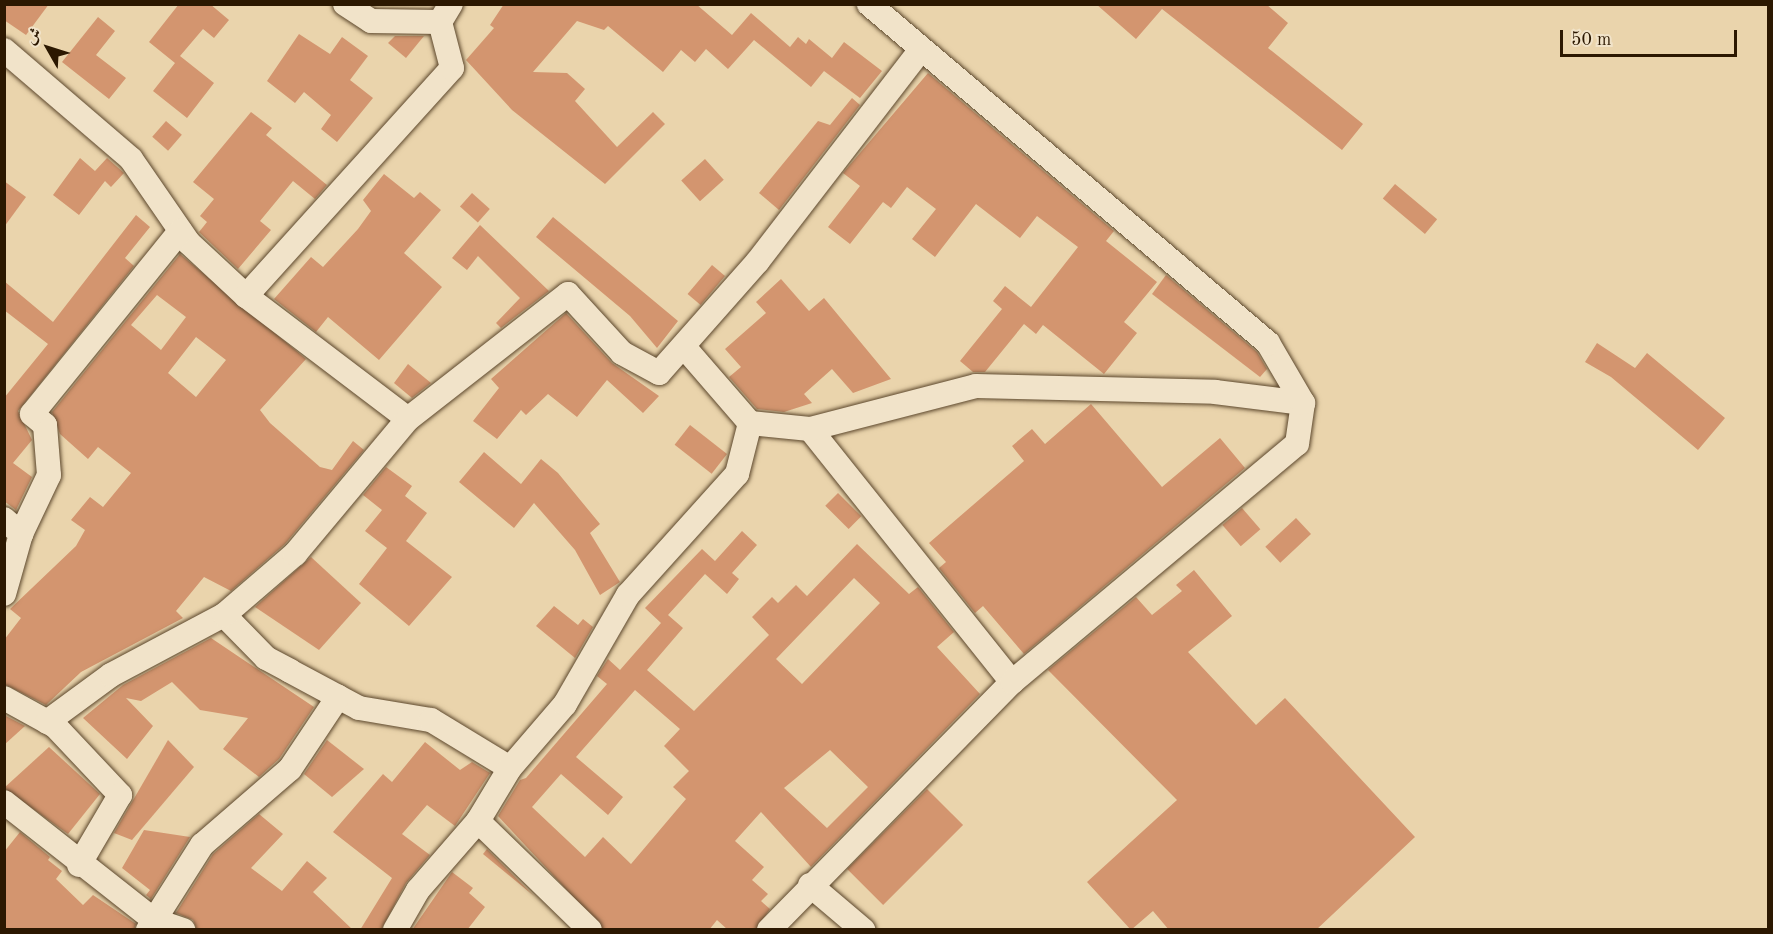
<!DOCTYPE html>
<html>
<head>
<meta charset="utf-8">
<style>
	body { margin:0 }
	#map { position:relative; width:1773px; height:934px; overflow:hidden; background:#ead4ac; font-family:"Old Standard TT",Amiri,serif }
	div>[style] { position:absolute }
	.building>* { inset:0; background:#d3956f; transform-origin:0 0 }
	.roads { filter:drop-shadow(0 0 2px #5c472c) drop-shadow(0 0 2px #5c472c) }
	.street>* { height:24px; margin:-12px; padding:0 12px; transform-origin:12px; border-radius:12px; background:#f1e3c9 }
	span { translate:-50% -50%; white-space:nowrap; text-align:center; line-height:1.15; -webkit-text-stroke:4.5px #f1e3c9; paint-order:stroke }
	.frame { position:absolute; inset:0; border:6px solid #2c1801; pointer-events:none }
	.north { position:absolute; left:18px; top:18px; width:60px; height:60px; -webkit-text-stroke:4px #f1e3c9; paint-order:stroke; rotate:309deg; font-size:16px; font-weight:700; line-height:24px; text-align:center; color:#2c1801 }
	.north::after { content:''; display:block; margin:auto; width:21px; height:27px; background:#2c1801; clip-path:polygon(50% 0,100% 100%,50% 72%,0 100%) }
	.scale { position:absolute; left:1560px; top:30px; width:177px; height:27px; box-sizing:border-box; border:3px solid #2c1801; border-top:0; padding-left:8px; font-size:18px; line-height:21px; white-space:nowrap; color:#2c1801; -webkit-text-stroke:4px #f1e3c9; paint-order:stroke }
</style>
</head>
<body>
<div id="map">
	<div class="building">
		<i style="clip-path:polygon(4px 4px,49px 4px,26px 35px,4px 20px)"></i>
		<i style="clip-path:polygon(179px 4px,210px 4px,229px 20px,214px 38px,203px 29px,180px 56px,214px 83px,187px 118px,153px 91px,175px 63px,149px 42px)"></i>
		<i style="clip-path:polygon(504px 4px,696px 4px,732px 35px,751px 13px,790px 47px,798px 37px,806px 44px,809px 39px,832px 58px,844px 42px,882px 71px,860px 98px,824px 71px,811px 87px,754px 40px,728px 69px,706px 49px,695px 62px,681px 50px,663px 72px,608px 26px,604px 30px,577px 21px,533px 72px,567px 73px,585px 89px,575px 101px,617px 147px,653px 112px,665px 124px,605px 184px,512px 110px,466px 60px,494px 28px,490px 25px)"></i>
		<i style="clip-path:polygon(1096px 4px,1266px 4px,1288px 23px,1268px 48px,1363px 124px,1342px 150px,1162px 9px,1136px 39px)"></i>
		<i style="clip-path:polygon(98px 17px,115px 31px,96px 55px,126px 78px,109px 99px,62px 62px)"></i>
		<i style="clip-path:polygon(299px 34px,330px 54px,342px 37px,368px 56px,350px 80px,373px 98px,337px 142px,321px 129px,331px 115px,304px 92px,295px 103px,267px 81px)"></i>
		<i style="clip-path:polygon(395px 36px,424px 36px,406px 58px,388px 43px)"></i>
		<i style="clip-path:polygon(928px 73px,1114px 231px,1106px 241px,1157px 282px,1124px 322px,1137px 333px,1104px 374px,1043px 325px,1036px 334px,1024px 324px,985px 372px,973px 372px,960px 361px,1002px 309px,993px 301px,1005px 286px,1031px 307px,1078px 247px,1037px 216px,1020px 238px,976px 204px,935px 257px,912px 239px,936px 209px,907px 187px,891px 208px,883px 202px,850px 244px,828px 227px,860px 186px,843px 173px)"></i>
		<i style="clip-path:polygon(852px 98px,860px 105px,779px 210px,759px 193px,818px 121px,830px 125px)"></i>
		<i style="clip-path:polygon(251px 112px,272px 128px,266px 135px,327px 185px,315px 199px,293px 181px,260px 221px,271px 230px,238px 269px,199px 232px,207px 222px,200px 216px,214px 199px,193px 182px)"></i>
		<i style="left:166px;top:121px;width:21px;height:21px;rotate:41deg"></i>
		<i style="clip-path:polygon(80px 158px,95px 171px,107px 158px,124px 173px,111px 187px,105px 181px,79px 215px,53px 195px)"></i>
		<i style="left:705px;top:159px;width:28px;height:32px;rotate:48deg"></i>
		<i style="clip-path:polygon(384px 174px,414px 198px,420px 192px,441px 210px,404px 253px,442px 287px,379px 360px,328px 317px,316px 332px,274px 299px,311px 257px,323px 267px,358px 229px,371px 211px,363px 200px)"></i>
		<i style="clip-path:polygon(4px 181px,26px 197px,4px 227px)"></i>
		<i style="left:1395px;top:184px;width:55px;height:19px;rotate:40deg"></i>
		<i style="left:472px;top:193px;width:24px;height:18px;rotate:42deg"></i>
		<i style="clip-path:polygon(136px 215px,150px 227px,125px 258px,134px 266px,18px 411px,32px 440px,13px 463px,32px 477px,16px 510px,4px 501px,4px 398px,48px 344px,4px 310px,4px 281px,53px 322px)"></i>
		<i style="clip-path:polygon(553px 217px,678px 321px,657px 348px,630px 316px,536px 237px)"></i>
		<i style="clip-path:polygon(480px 225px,549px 291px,501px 328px,496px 323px,520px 298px,478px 256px,467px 270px,452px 258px)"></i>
		<i style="clip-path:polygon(evenodd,180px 254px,306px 359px,260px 410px,270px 423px,320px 467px,332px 470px,353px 441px,364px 450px,285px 544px,231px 591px,204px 577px,176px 611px,183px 618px,81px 672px,46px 705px,4px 684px,4px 640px,21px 618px,10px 609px,76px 546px,85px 530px,71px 520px,90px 497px,103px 507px,131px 473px,98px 447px,88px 459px,60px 434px,52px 412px,180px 254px,157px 295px,186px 317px,161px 350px,131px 325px,157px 295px,180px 254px,196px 337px,226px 360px,196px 397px,168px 373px,196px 337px)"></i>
		<i style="left:712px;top:265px;width:17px;height:38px;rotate:40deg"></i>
		<i style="clip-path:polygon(1166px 275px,1257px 352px,1267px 369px,1260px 377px,1152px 294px)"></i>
		<i style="clip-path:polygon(781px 279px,809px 311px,824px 298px,891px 379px,853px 393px,832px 369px,804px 394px,812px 403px,784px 412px,757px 409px,729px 377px,741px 367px,725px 349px,766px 313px,756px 302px)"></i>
		<i style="clip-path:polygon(566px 313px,612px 363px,659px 396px,643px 413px,607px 380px,577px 417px,548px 394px,526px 415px,521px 410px,497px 439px,473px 421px,499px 388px,491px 379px)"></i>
		<i style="clip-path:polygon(1597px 343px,1635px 368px,1647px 353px,1725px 418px,1698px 450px,1611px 377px,1585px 362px)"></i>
		<i style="clip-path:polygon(408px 364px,431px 383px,412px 398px,394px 383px)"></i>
		<i style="clip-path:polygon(1091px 404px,1162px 487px,1220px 438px,1245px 468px,1024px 654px,983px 606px,975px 613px,939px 568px,946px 562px,929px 543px,1024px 461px,1012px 446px,1032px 429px,1045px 444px)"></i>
		<i style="left:690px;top:425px;width:47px;height:25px;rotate:38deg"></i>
		<i style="clip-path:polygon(484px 452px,521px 484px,541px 459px,558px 473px,600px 524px,590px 533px,620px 582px,600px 595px,575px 550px,534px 503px,514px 528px,459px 482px)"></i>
		<i style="clip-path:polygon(386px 467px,412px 486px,405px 496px,427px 513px,406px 541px,452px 577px,409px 626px,359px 584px,387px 548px,365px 531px,382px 510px,363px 495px)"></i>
		<i style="left:838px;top:493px;width:33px;height:18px;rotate:45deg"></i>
		<i style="left:1242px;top:508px;width:28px;height:26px;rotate:49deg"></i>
		<i style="left:1296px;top:518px;width:22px;height:42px;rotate:47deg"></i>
		<i style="clip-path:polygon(evenodd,742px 531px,757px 545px,732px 573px,739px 579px,727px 594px,705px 574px,668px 615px,683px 628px,647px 670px,694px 711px,769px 635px,752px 617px,772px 597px,778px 603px,796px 585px,807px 596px,857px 544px,909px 594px,918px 587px,954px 632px,937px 647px,980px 694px,811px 867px,761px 812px,735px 841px,764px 867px,752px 880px,768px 894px,761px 901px,770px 909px,755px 930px,728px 930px,717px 920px,709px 930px,604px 930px,498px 816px,520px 780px,526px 778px,607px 684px,597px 676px,608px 659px,620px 670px,661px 623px,645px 608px,702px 549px,715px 561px,742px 531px,854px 578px,880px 603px,802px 684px,776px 659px,854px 578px,742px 531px,635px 690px,680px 729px,664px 746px,689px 771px,673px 787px,686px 799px,631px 864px,603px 837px,585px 857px,532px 807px,561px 774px,608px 815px,623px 797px,576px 757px,635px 690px,742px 531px,830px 750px,868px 787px,827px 828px,784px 788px,830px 750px)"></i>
		<i style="clip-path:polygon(311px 557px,361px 603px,319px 650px,255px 607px)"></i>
		<i style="clip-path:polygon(1194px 570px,1232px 616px,1188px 652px,1256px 725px,1285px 698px,1415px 837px,1316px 930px,1169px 930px,1153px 911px,1131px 930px,1087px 882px,1177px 800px,1048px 670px,1136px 597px,1152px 615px,1182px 591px,1176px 585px)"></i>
		<i style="clip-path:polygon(554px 606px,578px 625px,583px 619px,593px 627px,575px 658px,536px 626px)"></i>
		<i style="clip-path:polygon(211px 638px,314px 707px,279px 759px,259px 777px,223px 749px,248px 718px,200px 710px,172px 682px,141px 701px,126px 698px,153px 726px,127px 759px,83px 718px,123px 685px)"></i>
		<i style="clip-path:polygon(4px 715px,25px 726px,4px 745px)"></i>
		<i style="clip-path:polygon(168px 740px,194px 767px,132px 840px,114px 833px)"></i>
		<i style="clip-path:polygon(327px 740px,364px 769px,332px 797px,304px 774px)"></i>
		<i style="clip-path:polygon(425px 742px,460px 770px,472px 762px,490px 773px,455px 826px,427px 805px,402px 834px,430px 855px,406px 883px,381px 930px,360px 930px,392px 878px,333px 832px,383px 774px,392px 782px)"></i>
		<i style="clip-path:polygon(49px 747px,100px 794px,68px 834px,4px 788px)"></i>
		<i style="left:927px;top:789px;width:51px;height:113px;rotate:45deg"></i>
		<i style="clip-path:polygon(259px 814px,283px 834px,251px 868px,282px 891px,307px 861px,327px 878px,313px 892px,353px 930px,197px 930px,193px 920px,176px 913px,213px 854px)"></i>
		<i style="clip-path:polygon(144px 830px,190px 837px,151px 899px,146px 895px,150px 890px,122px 868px)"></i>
		<i style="clip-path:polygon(20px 832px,50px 857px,48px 860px,62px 871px,56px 879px,83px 905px,93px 895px,136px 924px,134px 930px,4px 930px,4px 852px)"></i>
		<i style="clip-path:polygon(487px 849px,534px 896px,483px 854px)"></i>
		<i style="clip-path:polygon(452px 872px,473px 888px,469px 893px,485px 907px,467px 930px,412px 930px)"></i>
	</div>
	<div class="roads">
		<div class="street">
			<i style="left:345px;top:4px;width:31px;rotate:33deg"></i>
			<i style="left:371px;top:21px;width:69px;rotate:0.8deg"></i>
			<i style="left:4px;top:50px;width:167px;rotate:40.6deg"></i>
			<i style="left:131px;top:159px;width:102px;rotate:55.4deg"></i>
			<i style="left:189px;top:243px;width:78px;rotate:42.9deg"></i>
			<i style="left:246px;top:296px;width:203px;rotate:37.2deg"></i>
			<i style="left:246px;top:296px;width:307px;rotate:-47.9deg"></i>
			<i style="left:452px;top:68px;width:48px;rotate:-104.6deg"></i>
			<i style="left:440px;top:22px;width:21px;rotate:-59deg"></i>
			<i style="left:685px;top:348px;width:99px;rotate:49.1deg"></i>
			<i style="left:750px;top:423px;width:60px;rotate:5.7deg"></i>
			<i style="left:810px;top:429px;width:324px;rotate:51.4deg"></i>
			<i style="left:810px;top:429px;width:171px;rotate:-14.5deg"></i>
			<i style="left:976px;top:386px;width:239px;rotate:1.4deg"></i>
			<i style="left:1215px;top:392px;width:89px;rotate:7.1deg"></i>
			<i style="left:4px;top:519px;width:23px;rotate:41deg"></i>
			<i style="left:21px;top:534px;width:62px;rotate:105.8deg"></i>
			<i style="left:21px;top:534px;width:65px;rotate:-64.6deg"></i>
			<i style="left:49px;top:475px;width:50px;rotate:-94.6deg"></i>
			<i style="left:45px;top:425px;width:17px;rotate:-140deg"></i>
			<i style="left:32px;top:414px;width:235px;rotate:-51deg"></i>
			<i style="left:224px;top:615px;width:60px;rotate:45.7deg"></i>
			<i style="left:266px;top:658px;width:27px;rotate:28deg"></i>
			<i style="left:290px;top:671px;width:78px;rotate:28.2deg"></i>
			<i style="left:359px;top:708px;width:73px;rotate:9.5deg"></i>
			<i style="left:431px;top:720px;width:92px;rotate:31.3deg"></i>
			<i style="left:4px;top:698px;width:58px;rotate:28.8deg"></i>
			<i style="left:55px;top:726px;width:95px;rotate:46.7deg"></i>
			<i style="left:120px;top:795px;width:81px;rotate:120.4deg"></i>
			<i style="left:47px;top:722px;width:79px;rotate:-36.3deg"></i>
			<i style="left:111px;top:675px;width:128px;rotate:-28deg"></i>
			<i style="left:224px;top:615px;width:94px;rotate:-40.7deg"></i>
			<i style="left:295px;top:554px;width:176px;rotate:-50.1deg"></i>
			<i style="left:408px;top:419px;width:203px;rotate:-38deg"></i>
			<i style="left:568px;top:294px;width:80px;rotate:47.5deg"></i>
			<i style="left:622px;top:353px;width:42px;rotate:28.4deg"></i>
			<i style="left:659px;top:373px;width:149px;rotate:-48.5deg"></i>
			<i style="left:758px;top:261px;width:267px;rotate:-52.4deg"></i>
			<i style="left:4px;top:802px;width:191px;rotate:38.2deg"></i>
			<i style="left:154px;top:920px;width:31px;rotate:19deg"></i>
			<i style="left:478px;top:821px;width:156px;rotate:44.2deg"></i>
			<i style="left:810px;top:885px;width:70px;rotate:40.3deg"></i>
			<i style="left:148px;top:930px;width:101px;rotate:-57.6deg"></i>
			<i style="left:202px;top:845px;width:116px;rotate:-40.8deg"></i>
			<i style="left:290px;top:769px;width:87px;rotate:-56.3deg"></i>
			<i style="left:395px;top:930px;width:46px;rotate:-60.1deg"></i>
			<i style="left:418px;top:890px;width:91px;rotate:-49deg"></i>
			<i style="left:478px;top:821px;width:62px;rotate:-58.9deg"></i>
			<i style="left:510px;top:768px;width:84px;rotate:-49.3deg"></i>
			<i style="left:565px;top:704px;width:126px;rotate:-60deg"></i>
			<i style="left:628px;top:595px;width:163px;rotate:-48deg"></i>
			<i style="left:737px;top:474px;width:53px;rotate:-75.7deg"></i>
			<i style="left:769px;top:930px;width:347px;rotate:-45.6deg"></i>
			<i style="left:1012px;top:682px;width:371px;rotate:-39.9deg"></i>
			<i style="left:1297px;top:444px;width:41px;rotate:-81.7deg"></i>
			<i style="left:1303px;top:403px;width:69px;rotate:-120.3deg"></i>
			<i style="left:1268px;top:343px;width:524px;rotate:-139.65deg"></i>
		</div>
	</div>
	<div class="frame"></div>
	<div class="north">ش</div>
	<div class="scale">50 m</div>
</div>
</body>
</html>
